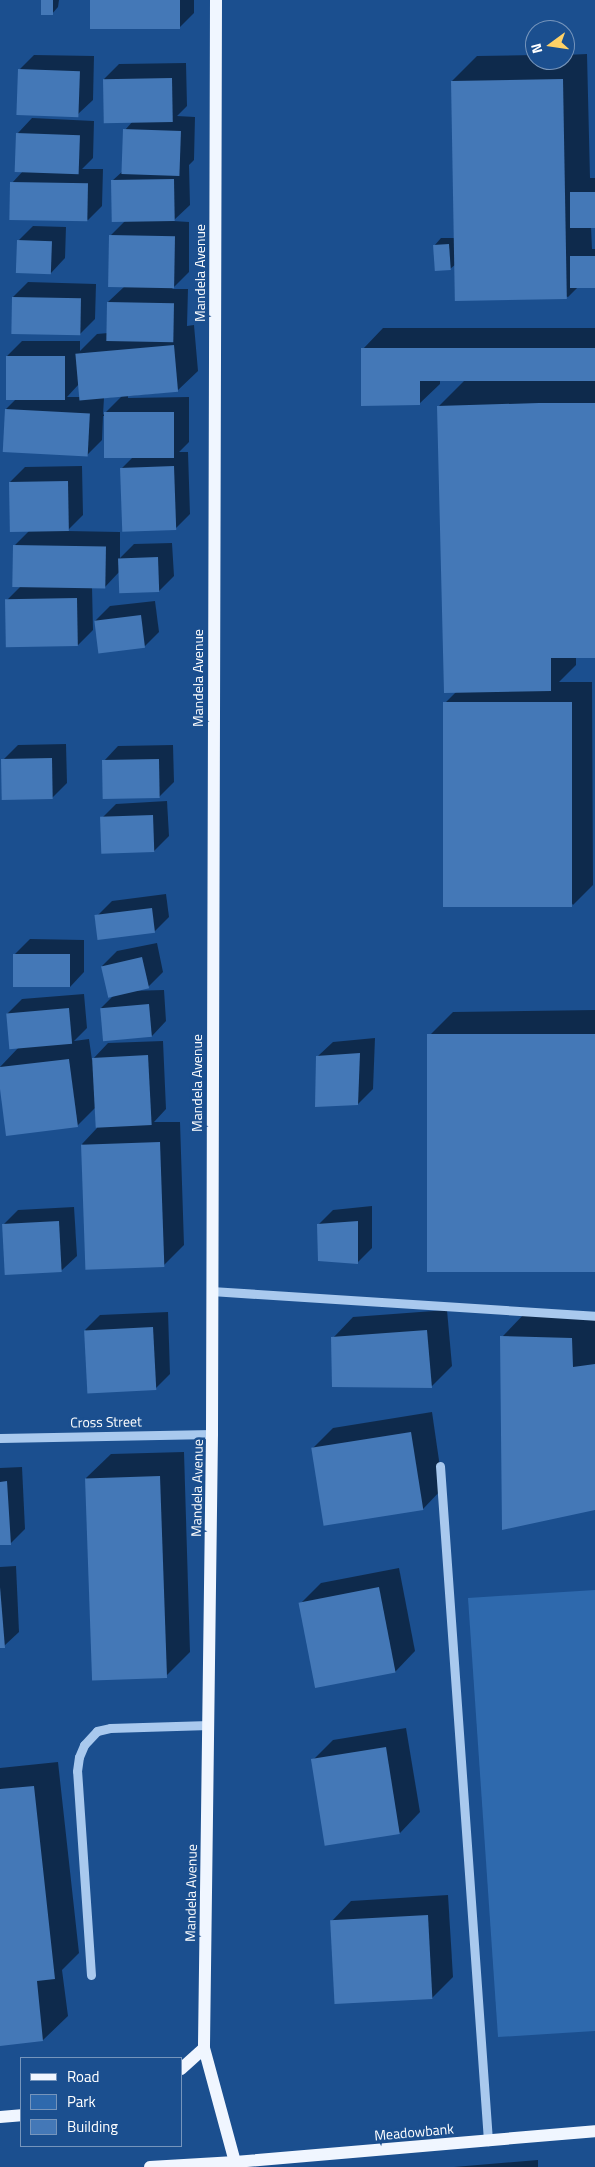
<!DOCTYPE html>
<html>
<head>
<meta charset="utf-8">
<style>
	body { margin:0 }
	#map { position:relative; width:595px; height:2167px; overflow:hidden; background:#1b4f8f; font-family:"Titillium Web",sans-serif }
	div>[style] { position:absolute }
	.green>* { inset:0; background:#2e69ad }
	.shadow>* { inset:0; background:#0007 }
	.building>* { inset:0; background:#4478b7; transform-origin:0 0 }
	.minor>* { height:9px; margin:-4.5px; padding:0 4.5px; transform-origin:4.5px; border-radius:4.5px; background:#a9c9ee }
	.major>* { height:12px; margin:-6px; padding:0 6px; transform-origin:6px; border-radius:6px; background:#f0f6ff }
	span { translate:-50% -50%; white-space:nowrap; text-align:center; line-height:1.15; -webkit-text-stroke:5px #1b4f8f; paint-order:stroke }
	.street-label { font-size:14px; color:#fff }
	.legend { position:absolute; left:20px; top:2057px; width:162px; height:90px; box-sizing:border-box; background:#1b4f8f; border:1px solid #7695bc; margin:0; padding:6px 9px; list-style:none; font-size:15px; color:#fff }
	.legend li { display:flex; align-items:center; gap:10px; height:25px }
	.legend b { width:25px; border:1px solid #7695bc }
	.north { position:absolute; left:525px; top:20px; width:50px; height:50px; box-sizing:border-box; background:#1b4f8f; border:1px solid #7695bc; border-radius:50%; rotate:256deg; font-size:14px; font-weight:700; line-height:20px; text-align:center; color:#fff }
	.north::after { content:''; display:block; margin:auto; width:18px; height:22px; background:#ffd166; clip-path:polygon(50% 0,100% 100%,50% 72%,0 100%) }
</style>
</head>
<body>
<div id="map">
	<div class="green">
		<i style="clip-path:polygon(595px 1590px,595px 2031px,498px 2037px,468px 1598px)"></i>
	</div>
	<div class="shadow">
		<i style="clip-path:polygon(42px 0,59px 0,58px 7px,51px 15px)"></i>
		<i style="clip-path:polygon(91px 0,194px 0,194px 13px,179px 28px)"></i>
		<i style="clip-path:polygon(587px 54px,590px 178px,595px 178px,595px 226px,591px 226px,592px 249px,595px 249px,595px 287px,578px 287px,568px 297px,456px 264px,450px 269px,434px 246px,441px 238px,456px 238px,452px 81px,477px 56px,535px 55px,535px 60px,565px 60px,565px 55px)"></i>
		<i style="clip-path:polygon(34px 55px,94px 56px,93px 100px,78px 114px,19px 70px)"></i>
		<i style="clip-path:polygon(evenodd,186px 63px,187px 106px,177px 116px,195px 117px,194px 160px,189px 165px,190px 205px,173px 221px,189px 222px,189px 272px,172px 289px,188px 289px,187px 326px,194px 325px,198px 371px,177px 391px,128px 396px,128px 398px,189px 397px,189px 442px,179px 452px,188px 452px,190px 514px,175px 529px,122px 468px,133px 457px,105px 416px,103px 416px,102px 440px,87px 455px,6px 409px,17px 398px,7px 356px,22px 341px,80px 341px,80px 351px,97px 334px,108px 333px,108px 302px,125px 286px,110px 236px,125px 221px,112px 181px,124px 170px,125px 130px,133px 121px,104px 79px,119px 64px,186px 63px,79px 384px,80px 397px,67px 397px,79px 384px,186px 63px,122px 396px,103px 415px,104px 398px,122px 396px)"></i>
		<i style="clip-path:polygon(32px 118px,94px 121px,93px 158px,82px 169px,103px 169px,102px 206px,88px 220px,12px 183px,23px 171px,18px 133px)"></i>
		<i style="clip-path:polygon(33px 226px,66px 227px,65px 258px,51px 273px,18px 241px)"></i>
		<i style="clip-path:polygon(28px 282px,96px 284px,95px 319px,80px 334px,13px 297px)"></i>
		<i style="clip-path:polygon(383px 328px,595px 328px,595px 657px,576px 657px,576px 665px,559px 682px,592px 682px,593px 885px,573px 905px,444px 704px,456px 692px,439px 406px,465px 380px,440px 380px,440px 384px,419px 404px,363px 349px)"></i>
		<i style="clip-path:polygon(82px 466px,83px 515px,67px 531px,120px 532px,120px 558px,134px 544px,172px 543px,174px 576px,159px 591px,120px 571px,105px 587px,92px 586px,93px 630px,78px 645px,7px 600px,21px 586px,14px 546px,29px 531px,10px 482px,25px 467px)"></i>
		<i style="clip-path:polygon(155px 601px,159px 632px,144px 647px,95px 621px,110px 606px)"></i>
		<i style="clip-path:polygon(66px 744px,67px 783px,52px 798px,3px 760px,18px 745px)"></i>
		<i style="clip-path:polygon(173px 745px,174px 782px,159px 797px,104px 761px,118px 746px)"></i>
		<i style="clip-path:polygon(167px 801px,169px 836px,154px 851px,101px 819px,116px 804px)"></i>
		<i style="clip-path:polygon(166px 894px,169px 917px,154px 932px,97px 916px,112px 901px)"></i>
		<i style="clip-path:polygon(30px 939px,84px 940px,84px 972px,70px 987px,15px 954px)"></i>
		<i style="clip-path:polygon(157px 943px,163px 972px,148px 987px,128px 991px,164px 990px,166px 1021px,152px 1036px,101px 1008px,116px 993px,102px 966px,117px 951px)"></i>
		<i style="clip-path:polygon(84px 994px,87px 1028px,74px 1041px,89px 1039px,92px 1060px,108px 1043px,163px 1041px,166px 1109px,154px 1122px,180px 1122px,184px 1245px,163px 1266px,82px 1144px,97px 1128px,96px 1107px,77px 1126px,0 1079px,0 1067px,19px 1047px,7px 1014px,22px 999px)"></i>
		<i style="clip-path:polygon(595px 1010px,595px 1271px,428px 1037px,453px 1012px)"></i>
		<i style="clip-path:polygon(375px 1038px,373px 1089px,358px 1104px,318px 1056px,333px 1042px)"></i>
		<i style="clip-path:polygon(372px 1206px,372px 1248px,357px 1263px,318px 1225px,333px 1210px)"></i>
		<i style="clip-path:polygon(74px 1207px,77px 1256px,62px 1270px,3px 1225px,18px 1210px)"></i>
		<i style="clip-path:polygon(447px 1310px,452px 1366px,432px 1386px,333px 1338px,353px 1317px)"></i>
		<i style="clip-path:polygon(168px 1312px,170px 1374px,155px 1389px,85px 1330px,100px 1315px)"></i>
		<i style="clip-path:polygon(526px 1312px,595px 1314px,595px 1508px,502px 1337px)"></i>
		<i style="clip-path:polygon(432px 1412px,443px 1488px,423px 1509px,313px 1448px,333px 1428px)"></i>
		<i style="clip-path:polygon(184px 1452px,190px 1652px,165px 1677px,86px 1478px,111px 1454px)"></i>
		<i style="clip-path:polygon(22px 1467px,25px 1529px,10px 1544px,0 1544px,0 1468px)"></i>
		<i style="clip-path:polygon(16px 1566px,19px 1632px,4px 1646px,0 1647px,0 1567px)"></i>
		<i style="clip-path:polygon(399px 1568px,415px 1651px,395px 1672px,301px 1603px,321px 1583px)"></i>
		<i style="clip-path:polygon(406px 1728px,420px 1812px,400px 1833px,313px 1760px,333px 1740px)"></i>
		<i style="clip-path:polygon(58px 1762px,79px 1953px,62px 1970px,68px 2016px,43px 2040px,0 2045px,0 1768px)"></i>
		<i style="clip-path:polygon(448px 1895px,453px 1977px,432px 1998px,331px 1922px,351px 1901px)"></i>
		<i style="clip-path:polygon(538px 2160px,538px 2167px,454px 2167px)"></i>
	</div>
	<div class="building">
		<i style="left:41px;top:0;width:12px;height:15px"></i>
		<i style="left:90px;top:0;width:90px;height:29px"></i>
		<i style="left:18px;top:69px;width:62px;height:46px;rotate:2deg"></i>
		<i style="left:172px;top:78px;width:44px;height:69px;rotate:89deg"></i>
		<i style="left:563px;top:79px;width:220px;height:112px;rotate:89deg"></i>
		<i style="left:123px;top:129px;width:58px;height:45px;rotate:2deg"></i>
		<i style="left:16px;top:133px;width:64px;height:39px;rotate:2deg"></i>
		<i style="left:174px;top:179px;width:42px;height:63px;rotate:89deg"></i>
		<i style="left:10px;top:182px;width:78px;height:38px;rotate:1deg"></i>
		<i style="left:570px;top:192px;width:25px;height:36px"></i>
		<i style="left:109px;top:235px;width:66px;height:52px;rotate:1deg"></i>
		<i style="left:17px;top:240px;width:35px;height:33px;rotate:2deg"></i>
		<i style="left:449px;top:244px;width:26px;height:16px;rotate:86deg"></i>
		<i style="left:570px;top:256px;width:25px;height:32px"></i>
		<i style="left:12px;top:297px;width:69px;height:37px;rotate:1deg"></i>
		<i style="left:107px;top:302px;width:67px;height:39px;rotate:1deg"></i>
		<i style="left:174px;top:345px;width:47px;height:99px;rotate:85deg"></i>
		<i style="clip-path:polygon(361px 348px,595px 348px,595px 381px,420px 381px,420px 405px,361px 406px)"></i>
		<i style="left:6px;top:356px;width:59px;height:44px"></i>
		<i style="clip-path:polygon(539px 403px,595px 403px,595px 658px,551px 658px,551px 691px,444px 693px,437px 406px)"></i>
		<i style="left:5px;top:409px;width:85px;height:43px;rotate:3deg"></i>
		<i style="left:104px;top:412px;width:70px;height:46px"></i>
		<i style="left:174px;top:466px;width:64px;height:54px;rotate:88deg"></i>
		<i style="left:68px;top:481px;width:50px;height:59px;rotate:89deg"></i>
		<i style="left:13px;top:545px;width:93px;height:42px;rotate:1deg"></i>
		<i style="left:158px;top:557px;width:35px;height:40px;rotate:88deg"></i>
		<i style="left:77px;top:598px;width:48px;height:72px;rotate:89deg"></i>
		<i style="left:141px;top:615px;width:33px;height:47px;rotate:83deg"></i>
		<i style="left:572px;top:702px;width:205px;height:129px;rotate:90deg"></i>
		<i style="left:52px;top:758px;width:41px;height:51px;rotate:89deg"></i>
		<i style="left:159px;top:759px;width:39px;height:57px;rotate:89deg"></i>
		<i style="left:153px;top:815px;width:37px;height:53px;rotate:88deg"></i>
		<i style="left:152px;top:908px;width:25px;height:58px;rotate:83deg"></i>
		<i style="left:13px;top:954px;width:57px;height:33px"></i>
		<i style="left:142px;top:957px;width:32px;height:42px;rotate:77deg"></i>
		<i style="left:149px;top:1004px;width:33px;height:49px;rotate:85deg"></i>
		<i style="left:69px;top:1008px;width:36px;height:63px;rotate:85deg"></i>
		<i style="left:595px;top:1034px;width:238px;height:168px;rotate:90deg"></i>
		<i style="clip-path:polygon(360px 1053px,358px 1105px,315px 1107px,316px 1056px)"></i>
		<i style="left:148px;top:1055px;width:70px;height:56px;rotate:87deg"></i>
		<i style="clip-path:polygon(69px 1059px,78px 1127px,6px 1136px,0 1089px,0 1067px)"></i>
		<i style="left:160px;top:1142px;width:125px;height:79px;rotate:88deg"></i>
		<i style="left:59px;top:1221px;width:51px;height:57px;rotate:87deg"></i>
		<i style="clip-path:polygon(358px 1221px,358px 1264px,318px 1261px,317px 1224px)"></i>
		<i style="left:153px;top:1327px;width:63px;height:69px;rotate:87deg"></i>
		<i style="clip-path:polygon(427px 1330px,432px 1388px,332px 1387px,331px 1337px)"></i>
		<i style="clip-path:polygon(500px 1336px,572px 1338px,573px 1367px,595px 1364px,595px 1510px,502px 1530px)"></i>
		<i style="left:411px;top:1432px;width:79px;height:101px;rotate:81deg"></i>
		<i style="left:160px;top:1476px;width:202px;height:75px;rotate:88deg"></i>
		<i style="clip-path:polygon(7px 1481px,11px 1545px,0 1545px,0 1482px)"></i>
		<i style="clip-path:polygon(0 1587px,5px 1648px,0 1648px)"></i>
		<i style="left:379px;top:1587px;width:87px;height:82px;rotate:79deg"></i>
		<i style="left:386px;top:1747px;width:88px;height:76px;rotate:81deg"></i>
		<i style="clip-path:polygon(34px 1786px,55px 1979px,37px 1981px,43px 2041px,0 2046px,0 1789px)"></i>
		<i style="left:428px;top:1915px;width:84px;height:98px;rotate:87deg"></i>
	</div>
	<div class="minor">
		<i style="left:211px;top:1291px;width:385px;rotate:3.7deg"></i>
		<i style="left:0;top:1438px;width:212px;rotate:-1.1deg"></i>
		<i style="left:440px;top:1466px;width:677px;rotate:85.93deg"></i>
		<i style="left:91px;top:1975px;width:204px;rotate:-93.9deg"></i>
		<i style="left:77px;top:1771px;width:14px;rotate:-82deg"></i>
		<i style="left:79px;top:1757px;width:13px;rotate:-67deg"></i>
		<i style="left:84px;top:1745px;width:19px;rotate:-47deg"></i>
		<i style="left:97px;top:1731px;width:13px;rotate:-13deg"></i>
		<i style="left:110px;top:1728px;width:99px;rotate:-1.7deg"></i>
	</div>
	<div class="major">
		<i style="left:216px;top:0;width:1434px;rotate:90.16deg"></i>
		<i style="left:212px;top:1434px;width:614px;rotate:90.75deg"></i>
		<i style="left:204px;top:2048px;width:118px;rotate:74.8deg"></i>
		<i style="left:181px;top:2069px;width:31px;rotate:-42deg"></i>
		<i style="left:0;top:2117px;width:21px;rotate:-5deg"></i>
		<i style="left:150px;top:2167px;width:85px;rotate:-3.4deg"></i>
		<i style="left:235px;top:2162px;width:361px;rotate:-4.9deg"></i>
	</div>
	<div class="street-label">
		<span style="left:200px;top:273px;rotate:-90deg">Mandela Avenue</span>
		<span style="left:198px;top:678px;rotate:-90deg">Mandela Avenue</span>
		<span style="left:197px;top:1083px;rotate:-90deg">Mandela Avenue</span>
		<span style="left:106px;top:1422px;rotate:-1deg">Cross Street</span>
		<span style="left:197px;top:1488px;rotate:-89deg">Mandela Avenue</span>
		<span style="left:191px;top:1893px;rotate:-89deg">Mandela Avenue</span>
		<span style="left:414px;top:2132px;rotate:-5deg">Meadowbank</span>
	</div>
	<ul class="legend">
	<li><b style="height:6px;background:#f0f6ff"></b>Road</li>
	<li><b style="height:14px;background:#2e69ad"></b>Park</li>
	<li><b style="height:14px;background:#4478b7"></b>Building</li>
	</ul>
	<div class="north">N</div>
</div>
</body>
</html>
